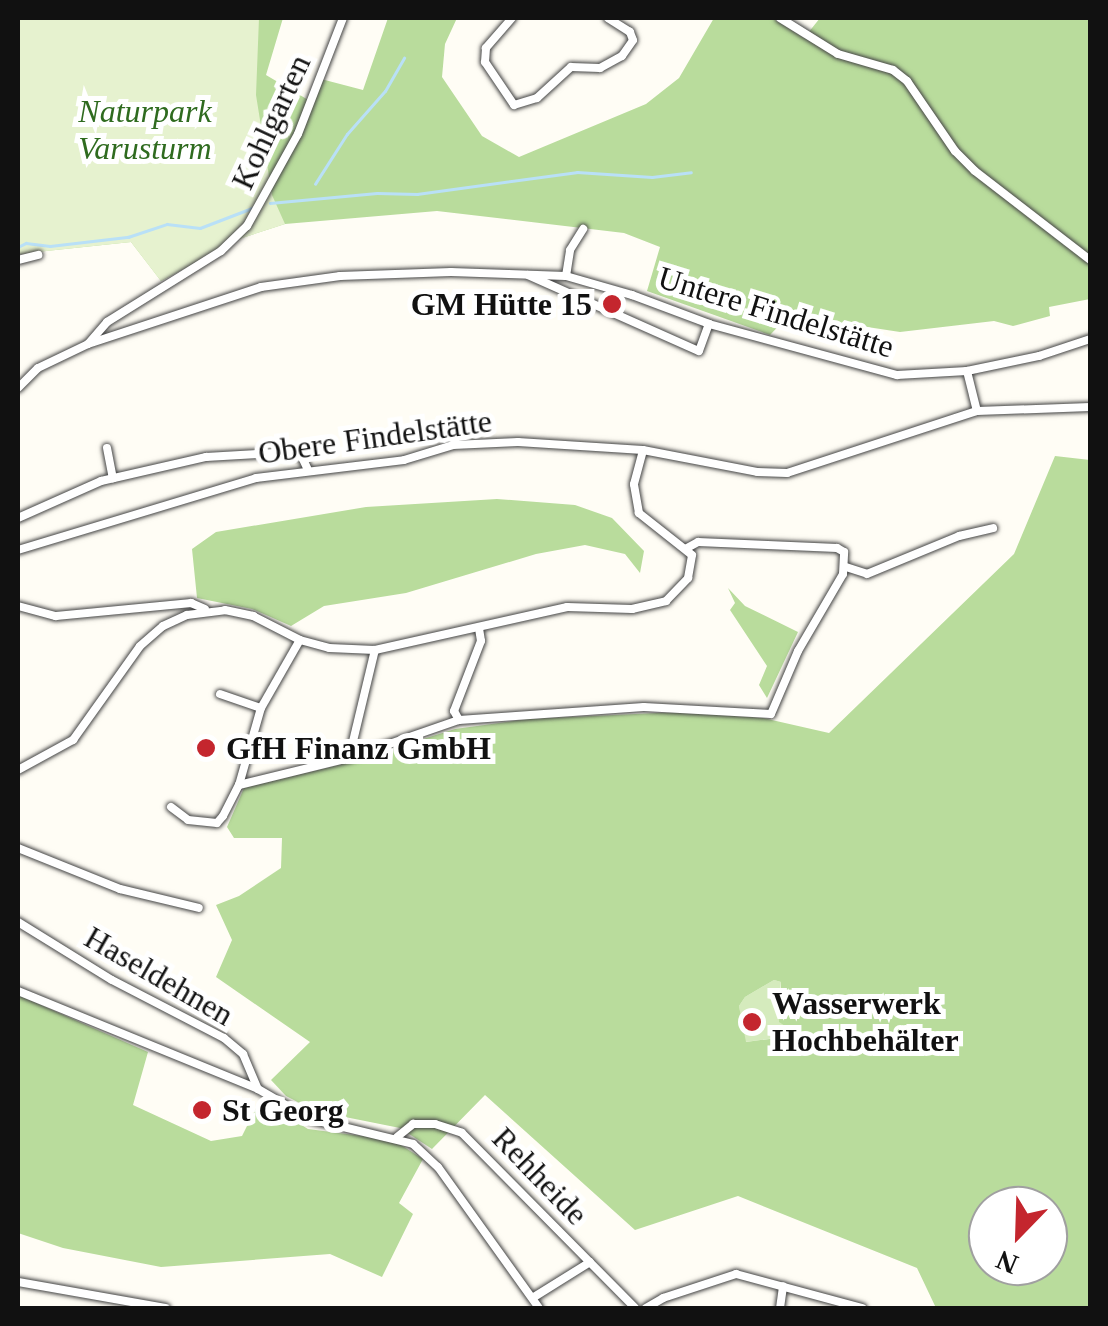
<!DOCTYPE html>
<html>
<head>
<meta charset="utf-8">
<style>
	body { margin:0 }
	#map { position:relative; width:1108px; height:1326px; overflow:hidden; background:#fffdf5; font-family:"Times New Roman",serif }
	div>[style] { position:absolute }
	.green>* { inset:0; background:#d5ebbd }
	.forest>* { inset:0; background:#b9dc9c }
	.pitch>* { inset:0; background:#e6f2cf }
	.stream>* { height:2.5px; margin:-1.25px; padding:0 1.25px; transform-origin:1.25px; border-radius:1.25px; background:#b9e0f7 }
	.roads { filter:drop-shadow(0 0 2px #444) drop-shadow(0 0 2px #444) }
	.street>* { height:8px; margin:-4px; padding:0 4px; transform-origin:4px; border-radius:4px; background:#fff }
	.dots>* { width:28px; height:28px; translate:-50% -50%; box-sizing:border-box; border:5px solid #fff; border-radius:50% }
	span { translate:-50% -50%; white-space:nowrap; text-align:center; line-height:1.15; -webkit-text-stroke:10px #fff; paint-order:stroke }
	.park-label { font-size:32px; color:#2f6b1f; font-style:italic }
	.street-label { font-size:32px; color:#111 }
	.poi-label { font-size:32px; color:#111; font-weight:700 }
	.right { translate:-100% -50%; text-align:right }
	.left { translate:0 -50%; text-align:left }
	.frame { position:absolute; inset:0; border:20px solid #111; pointer-events:none }
	.north { position:absolute; left:968px; top:1186px; width:100px; height:100px; box-sizing:border-box; background:#fff; border:2px solid #a0a0a0; border-radius:50%; rotate:203deg; font-size:28px; font-weight:700; line-height:40px; text-align:center; color:#111 }
	.north::after { content:''; display:block; margin:auto; width:35px; height:45px; background:#c4262e; clip-path:polygon(50% 0,100% 100%,50% 72%,0 100%) }
</style>
</head>
<body>
<div id="map">
	<div class="green">
		<i style="clip-path:polygon(774px 980px,781px 982px,777px 1009px,800px 1035px,745px 1042px,739px 1006px,745px 997px)"></i>
	</div>
	<div class="forest">
		<i style="clip-path:polygon(18px 18px,283px 18px,266px 75px,310px 101px,321px 79px,363px 90px,388px 18px,457px 18px,445px 44px,442px 77px,482px 136px,519px 157px,646px 104px,679px 78px,714px 18px,772px 18px,804px 38px,820px 18px,1090px 18px,1090px 299px,1049px 307px,1050px 316px,1013px 326px,994px 321px,900px 332px,789px 315px,770px 335px,647px 291px,660px 247px,624px 233px,437px 211px,285px 224px,236px 240px,161px 281px,131px 242px,18px 254px)"></i>
		<i style="clip-path:polygon(evenodd,1055px 456px,1090px 460px,1090px 1308px,936px 1308px,917px 1268px,738px 1196px,635px 1230px,485px 1095px,432px 1149px,400px 1128px,315px 1111px,286px 1096px,271px 1080px,310px 1042px,216px 977px,232px 940px,216px 905px,239px 896px,281px 868px,282px 838px,234px 838px,227px 827px,244px 788px,347px 763px,455px 729px,528px 719px,678px 712px,763px 718px,829px 733px,1014px 554px,1055px 456px,774px 980px,781px 982px,779px 1022px,799px 1035px,746px 1042px,739px 1006px,745px 997px,774px 980px,1055px 456px,988px 1206px,1048px 1206px,1048px 1266px,988px 1266px,988px 1206px)"></i>
		<i style="clip-path:polygon(497px 499px,575px 505px,612px 518px,644px 551px,640px 573px,625px 554px,585px 545px,536px 554px,406px 593px,324px 606px,291px 626px,252px 609px,197px 598px,192px 549px,216px 532px,366px 507px)"></i>
		<i style="clip-path:polygon(728px 588px,745px 606px,798px 632px,767px 698px,759px 685px,767px 666px,730px 610px,735px 603px)"></i>
		<i style="clip-path:polygon(18px 995px,148px 1052px,133px 1105px,211px 1141px,242px 1136px,260px 1100px,308px 1129px,393px 1140px,423px 1159px,399px 1203px,413px 1214px,382px 1277px,330px 1254px,161px 1267px,63px 1248px,18px 1233px)"></i>
	</div>
	<div class="pitch">
		<i style="clip-path:polygon(18px 18px,259px 18px,256px 95px,272px 195px,285px 224px,236px 240px,161px 281px,131px 242px,18px 254px)"></i>
	</div>
	<div class="stream">
		<i style="left:315px;top:184px;width:59px;rotate:-57.4deg"></i>
		<i style="left:347px;top:134px;width:57px;rotate:-48.5deg"></i>
		<i style="left:385px;top:91px;width:38px;rotate:-60deg"></i>
		<i style="left:270px;top:203px;width:107px;rotate:-5.3deg"></i>
		<i style="left:377px;top:193px;width:40px;rotate:1.4deg"></i>
		<i style="left:417px;top:194px;width:162px;rotate:-7.8deg"></i>
		<i style="left:577px;top:172px;width:75px;rotate:3.8deg"></i>
		<i style="left:652px;top:177px;width:39px;rotate:-7deg"></i>
		<i style="left:18px;top:247px;width:9px;rotate:-27deg"></i>
		<i style="left:26px;top:243px;width:24px;rotate:7deg"></i>
		<i style="left:50px;top:246px;width:79px;rotate:-6.6deg"></i>
		<i style="left:128px;top:237px;width:41px;rotate:-18.4deg"></i>
		<i style="left:167px;top:224px;width:33px;rotate:7deg"></i>
		<i style="left:200px;top:228px;width:56px;rotate:-21deg"></i>
	</div>
	<div class="roads">
		<div class="street">
			<i style="left:512px;top:18px;width:40px;rotate:131deg"></i>
			<i style="left:486px;top:48px;width:14px;rotate:94deg"></i>
			<i style="left:485px;top:62px;width:52px;rotate:56deg"></i>
			<i style="left:514px;top:105px;width:24px;rotate:-17deg"></i>
			<i style="left:537px;top:98px;width:46px;rotate:-42.4deg"></i>
			<i style="left:571px;top:67px;width:29px;rotate:2deg"></i>
			<i style="left:600px;top:68px;width:25px;rotate:-29deg"></i>
			<i style="left:622px;top:56px;width:19px;rotate:-55deg"></i>
			<i style="left:633px;top:40px;width:9px;rotate:-111deg"></i>
			<i style="left:630px;top:32px;width:26px;rotate:-148deg"></i>
			<i style="left:780px;top:18px;width:68px;rotate:31.8deg"></i>
			<i style="left:838px;top:54px;width:57px;rotate:16.2deg"></i>
			<i style="left:893px;top:70px;width:18px;rotate:38deg"></i>
			<i style="left:907px;top:81px;width:85px;rotate:55.6deg"></i>
			<i style="left:955px;top:151px;width:28px;rotate:45deg"></i>
			<i style="left:975px;top:171px;width:145px;rotate:37.7deg"></i>
			<i style="left:18px;top:260px;width:21px;rotate:-14deg"></i>
			<i style="left:528px;top:275px;width:187px;rotate:24deg"></i>
			<i style="left:699px;top:351px;width:29px;rotate:-70deg"></i>
			<i style="left:566px;top:276px;width:26px;rotate:-81deg"></i>
			<i style="left:570px;top:250px;width:25px;rotate:-58deg"></i>
			<i style="left:88px;top:344px;width:29px;rotate:-49deg"></i>
			<i style="left:107px;top:322px;width:134px;rotate:-31.9deg"></i>
			<i style="left:221px;top:251px;width:36px;rotate:-44deg"></i>
			<i style="left:247px;top:226px;width:105px;rotate:-61deg"></i>
			<i style="left:298px;top:134px;width:124px;rotate:-68.8deg"></i>
			<i style="left:967px;top:371px;width:41px;rotate:76deg"></i>
			<i style="left:18px;top:388px;width:28px;rotate:-45deg"></i>
			<i style="left:38px;top:368px;width:55px;rotate:-25.6deg"></i>
			<i style="left:88px;top:344px;width:182px;rotate:-18.2deg"></i>
			<i style="left:261px;top:287px;width:80px;rotate:-7.9deg"></i>
			<i style="left:340px;top:276px;width:111px;rotate:-2.1deg"></i>
			<i style="left:451px;top:272px;width:115px;rotate:2deg"></i>
			<i style="left:566px;top:276px;width:69px;rotate:16.1deg"></i>
			<i style="left:632px;top:295px;width:82px;rotate:20.6deg"></i>
			<i style="left:709px;top:324px;width:195px;rotate:15.2deg"></i>
			<i style="left:897px;top:375px;width:70px;rotate:-3.3deg"></i>
			<i style="left:967px;top:371px;width:74px;rotate:-11.8deg"></i>
			<i style="left:1039px;top:356px;width:54px;rotate:-18.4deg"></i>
			<i style="left:107px;top:448px;width:31px;rotate:79deg"></i>
			<i style="left:18px;top:518px;width:91px;rotate:-24deg"></i>
			<i style="left:101px;top:481px;width:108px;rotate:-12.9deg"></i>
			<i style="left:206px;top:457px;width:86px;rotate:-3.3deg"></i>
			<i style="left:292px;top:452px;width:11px;rotate:27deg"></i>
			<i style="left:302px;top:457px;width:14px;rotate:65deg"></i>
			<i style="left:18px;top:550px;width:249px;rotate:-16.8deg"></i>
			<i style="left:256px;top:478px;width:149px;rotate:-6.9deg"></i>
			<i style="left:404px;top:460px;width:51px;rotate:-17deg"></i>
			<i style="left:453px;top:445px;width:65px;rotate:-2.6deg"></i>
			<i style="left:518px;top:442px;width:125px;rotate:3.7deg"></i>
			<i style="left:643px;top:450px;width:116px;rotate:10.9deg"></i>
			<i style="left:757px;top:472px;width:30px;rotate:2deg"></i>
			<i style="left:787px;top:473px;width:200px;rotate:-18.1deg"></i>
			<i style="left:977px;top:411px;width:113px;rotate:-2deg"></i>
			<i style="left:846px;top:567px;width:22px;rotate:18deg"></i>
			<i style="left:867px;top:574px;width:100px;rotate:-22.4deg"></i>
			<i style="left:959px;top:536px;width:35px;rotate:-13deg"></i>
			<i style="left:18px;top:606px;width:39px;rotate:15deg"></i>
			<i style="left:56px;top:616px;width:136px;rotate:-5.5deg"></i>
			<i style="left:191px;top:603px;width:15px;rotate:23deg"></i>
			<i style="left:220px;top:694px;width:43px;rotate:18.9deg"></i>
			<i style="left:459px;top:720px;width:10px;rotate:-119deg"></i>
			<i style="left:454px;top:711px;width:75px;rotate:-68.9deg"></i>
			<i style="left:481px;top:641px;width:13px;rotate:-99deg"></i>
			<i style="left:349px;top:758px;width:111px;rotate:-76.5deg"></i>
			<i style="left:18px;top:770px;width:63px;rotate:-28.6deg"></i>
			<i style="left:73px;top:740px;width:115px;rotate:-54.5deg"></i>
			<i style="left:140px;top:646px;width:30px;rotate:-41deg"></i>
			<i style="left:163px;top:626px;width:26px;rotate:-25deg"></i>
			<i style="left:187px;top:615px;width:38px;rotate:-7deg"></i>
			<i style="left:225px;top:610px;width:29px;rotate:12deg"></i>
			<i style="left:253px;top:616px;width:53px;rotate:27.1deg"></i>
			<i style="left:300px;top:640px;width:30px;rotate:15deg"></i>
			<i style="left:329px;top:648px;width:46px;rotate:2.5deg"></i>
			<i style="left:375px;top:650px;width:197px;rotate:-12.6deg"></i>
			<i style="left:567px;top:607px;width:65px;rotate:1.8deg"></i>
			<i style="left:632px;top:609px;width:35px;rotate:-13deg"></i>
			<i style="left:666px;top:601px;width:32px;rotate:-46deg"></i>
			<i style="left:688px;top:578px;width:23px;rotate:-80deg"></i>
			<i style="left:692px;top:555px;width:68px;rotate:-141.6deg"></i>
			<i style="left:639px;top:513px;width:29px;rotate:-100deg"></i>
			<i style="left:634px;top:484px;width:35px;rotate:-75deg"></i>
			<i style="left:239px;top:785px;width:113px;rotate:-13.8deg"></i>
			<i style="left:349px;top:758px;width:116px;rotate:-19.1deg"></i>
			<i style="left:459px;top:720px;width:185px;rotate:-4deg"></i>
			<i style="left:644px;top:707px;width:127px;rotate:3.2deg"></i>
			<i style="left:771px;top:714px;width:69px;rotate:-66.8deg"></i>
			<i style="left:798px;top:651px;width:89px;rotate:-59.7deg"></i>
			<i style="left:843px;top:574px;width:22px;rotate:-87deg"></i>
			<i style="left:844px;top:552px;width:8px;rotate:-150deg"></i>
			<i style="left:837px;top:548px;width:139px;rotate:-177.5deg"></i>
			<i style="left:698px;top:542px;width:13px;rotate:151deg"></i>
			<i style="left:171px;top:807px;width:21px;rotate:37deg"></i>
			<i style="left:188px;top:820px;width:29px;rotate:6deg"></i>
			<i style="left:217px;top:823px;width:9px;rotate:-49deg"></i>
			<i style="left:223px;top:816px;width:35px;rotate:-63deg"></i>
			<i style="left:239px;top:785px;width:80px;rotate:-74.1deg"></i>
			<i style="left:261px;top:708px;width:78px;rotate:-60.2deg"></i>
			<i style="left:18px;top:848px;width:110px;rotate:21.9deg"></i>
			<i style="left:120px;top:889px;width:81px;rotate:13.5deg"></i>
			<i style="left:18px;top:922px;width:110px;rotate:31.7deg"></i>
			<i style="left:112px;top:980px;width:126px;rotate:27.4deg"></i>
			<i style="left:224px;top:1038px;width:25px;rotate:40deg"></i>
			<i style="left:243px;top:1054px;width:38px;rotate:67deg"></i>
			<i style="left:18px;top:991px;width:259px;rotate:22.2deg"></i>
			<i style="left:258px;top:1089px;width:60px;rotate:30deg"></i>
			<i style="left:310px;top:1119px;width:106px;rotate:13.6deg"></i>
			<i style="left:413px;top:1144px;width:34px;rotate:43deg"></i>
			<i style="left:438px;top:1167px;width:173px;rotate:54.4deg"></i>
			<i style="left:397px;top:1137px;width:21px;rotate:-39deg"></i>
			<i style="left:413px;top:1124px;width:22px"></i>
			<i style="left:435px;top:1124px;width:28px;rotate:18deg"></i>
			<i style="left:462px;top:1133px;width:246px;rotate:45.3deg"></i>
			<i style="left:18px;top:1282px;width:150px;rotate:10deg"></i>
			<i style="left:534px;top:1297px;width:66px;rotate:-32deg"></i>
			<i style="left:646px;top:1308px;width:20px;rotate:-30deg"></i>
			<i style="left:663px;top:1298px;width:77px;rotate:-18.2deg"></i>
			<i style="left:736px;top:1274px;width:131px;rotate:15.1deg"></i>
			<i style="left:780px;top:1308px;width:22px;rotate:-82deg"></i>
		</div>
	</div>
	<div class="dots">
		<i style="left:612px;top:304px;background:#c4262e"></i>
		<i style="left:206px;top:748px;background:#c4262e"></i>
		<i style="left:752px;top:1022px;background:#c4262e"></i>
		<i style="left:202px;top:1110px;background:#c4262e"></i>
	</div>
	<div class="park-label">
		<span style="left:145px;top:130px">Naturpark<br>Varusturm</span>
	</div>
	<div class="street-label">
		<span style="left:271px;top:122px;rotate:-65deg">Kohlgarten</span>
		<span style="left:776px;top:312px;rotate:17deg">Untere Findelstätte</span>
		<span style="left:375px;top:437px;rotate:-8deg">Obere Findelstätte</span>
		<span style="left:159px;top:976px;rotate:30deg">Haseldehnen</span>
		<span style="left:540px;top:1176px;rotate:46deg">Rehheide</span>
	</div>
	<div class="poi-label">
		<span class="right" style="left:592px;top:304px">GM Hütte 15</span>
		<span class="left" style="left:226px;top:748px">GfH Finanz GmbH</span>
		<span class="left" style="left:772px;top:1022px">Wasserwerk<br>Hochbehälter</span>
		<span class="left" style="left:222px;top:1110px">St Georg</span>
	</div>
	<div class="frame"></div>
	<div class="north">N</div>
</div>
</body>
</html>
